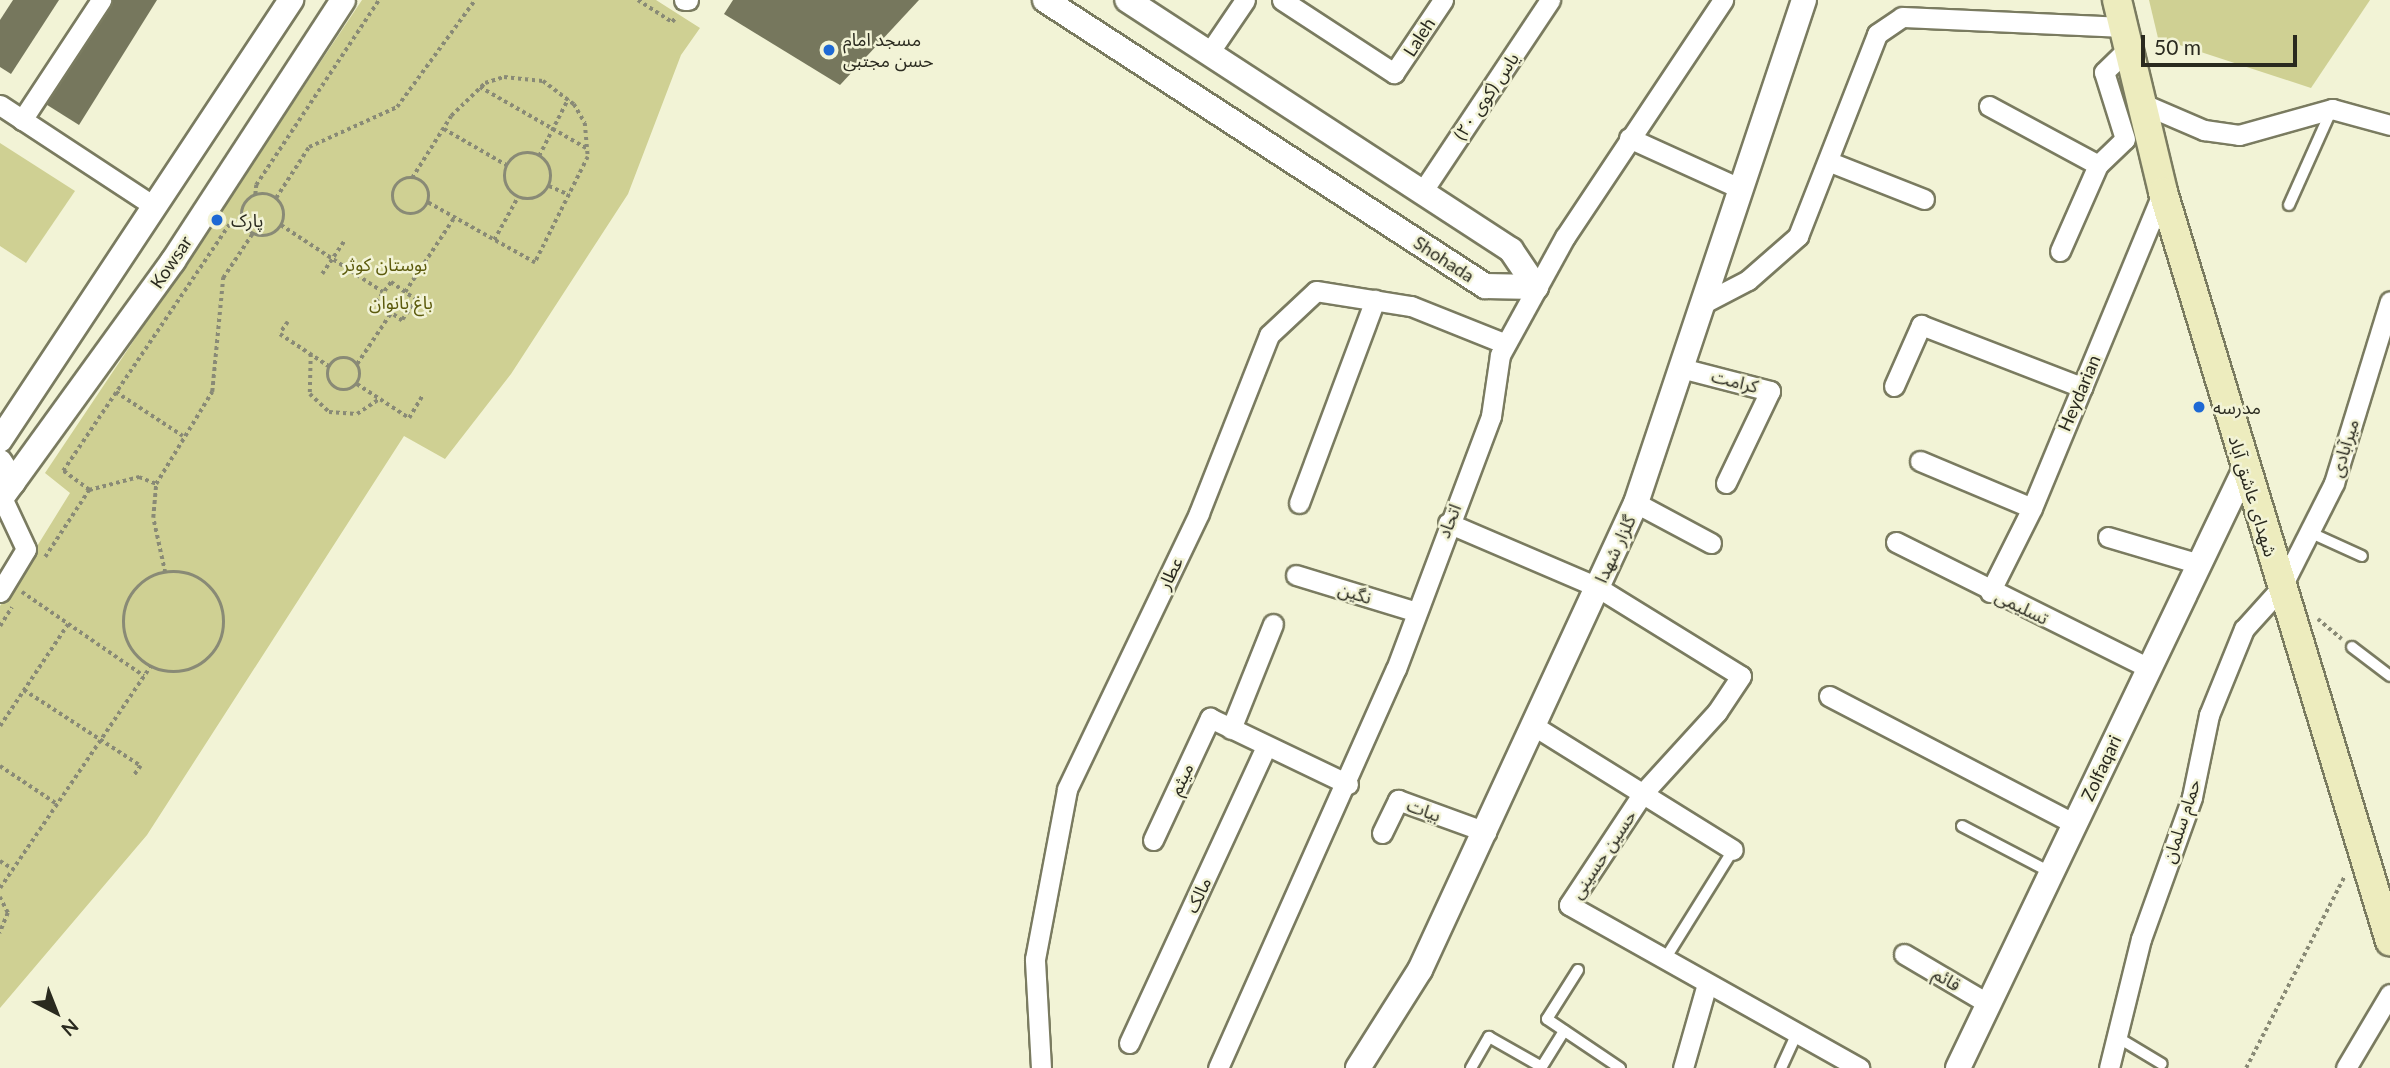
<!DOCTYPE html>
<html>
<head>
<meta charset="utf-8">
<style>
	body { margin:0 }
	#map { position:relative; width:2390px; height:1068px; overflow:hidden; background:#f2f3d6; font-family:Lato,"Noto Sans Arabic",sans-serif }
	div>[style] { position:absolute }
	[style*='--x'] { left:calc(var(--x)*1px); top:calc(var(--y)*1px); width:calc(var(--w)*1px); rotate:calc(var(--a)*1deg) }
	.green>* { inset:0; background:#cfd093 }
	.building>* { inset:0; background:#76775d }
	.path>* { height:3.5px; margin-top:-1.75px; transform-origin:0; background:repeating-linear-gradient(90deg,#898a76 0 3.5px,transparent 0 7px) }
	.path>.ring { margin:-1.75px; padding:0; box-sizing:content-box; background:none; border:3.5px solid #898a76; border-radius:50% }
	.roads { filter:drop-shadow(2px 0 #7a7b60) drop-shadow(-2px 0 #7a7b60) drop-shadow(0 2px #7a7b60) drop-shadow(0 -2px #7a7b60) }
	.service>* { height:10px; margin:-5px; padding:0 5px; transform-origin:5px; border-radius:5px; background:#fff }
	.minor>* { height:19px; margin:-9.5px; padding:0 9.5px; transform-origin:9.5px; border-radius:9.5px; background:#fff }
	.tertiary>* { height:24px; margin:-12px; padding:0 12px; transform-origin:12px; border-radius:12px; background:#fff }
	.secondary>* { height:28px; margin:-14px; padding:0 14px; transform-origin:14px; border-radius:14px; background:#edecbe }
	.dots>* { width:19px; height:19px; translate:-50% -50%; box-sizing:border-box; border:4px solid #f2f3d6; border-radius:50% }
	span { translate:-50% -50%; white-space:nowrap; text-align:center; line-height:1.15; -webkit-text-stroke:5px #f2f3d6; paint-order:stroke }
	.street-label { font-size:18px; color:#2a2a1f }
	.poi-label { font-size:18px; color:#2a2a1f }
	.left { translate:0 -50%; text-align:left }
	.park-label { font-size:18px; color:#5b5a0c }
	.north { position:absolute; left:21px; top:977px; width:70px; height:70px; -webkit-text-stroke:5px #f2f3d6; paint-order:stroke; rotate:138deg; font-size:19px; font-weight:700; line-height:28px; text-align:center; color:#2a2a1f }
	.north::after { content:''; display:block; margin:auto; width:24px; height:32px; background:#2a2a1f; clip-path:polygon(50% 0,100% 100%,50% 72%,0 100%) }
	.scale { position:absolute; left:2141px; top:35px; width:156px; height:32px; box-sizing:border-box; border:4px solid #2a2a1f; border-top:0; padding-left:9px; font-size:21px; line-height:24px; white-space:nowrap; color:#2a2a1f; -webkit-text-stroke:5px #f2f3d6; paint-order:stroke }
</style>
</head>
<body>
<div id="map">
	<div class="green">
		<div style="clip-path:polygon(362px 0,656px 0,700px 28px,681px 55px,628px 194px,511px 374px,445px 459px,404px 436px,147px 835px,0 1008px,0 606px,70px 493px,45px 473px)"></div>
		<div style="clip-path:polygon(2149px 0,2370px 0,2311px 88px,2158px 38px)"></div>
		<div style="clip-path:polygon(0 143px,75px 191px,26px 263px,0 246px)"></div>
	</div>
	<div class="building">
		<div style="clip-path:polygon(13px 0,59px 0,11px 74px,0 67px,0 20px)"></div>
		<div style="clip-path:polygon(109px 0,157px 0,79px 125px,44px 103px)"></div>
		<div style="clip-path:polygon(733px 0,919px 0,840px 85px,724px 14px)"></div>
	</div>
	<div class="path">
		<div style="--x:638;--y:0;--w:40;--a:32.9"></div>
		<div style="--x:672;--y:22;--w:6;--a:-51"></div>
		<div style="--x:480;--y:87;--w:125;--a:29.9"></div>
		<div style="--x:444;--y:129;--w:74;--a:30"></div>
		<div class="ring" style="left:505px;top:153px;width:42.5px;height:42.5px"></div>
		<div style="--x:539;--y:156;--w:64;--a:-63"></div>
		<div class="ring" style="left:393px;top:178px;width:32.5px;height:32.5px"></div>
		<div style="--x:412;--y:178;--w:73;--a:-57.8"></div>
		<div style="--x:451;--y:116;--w:47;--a:-44.1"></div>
		<div style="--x:485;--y:83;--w:20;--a:-18"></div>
		<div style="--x:504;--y:77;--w:39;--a:6"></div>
		<div style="--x:543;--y:81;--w:39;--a:37"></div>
		<div style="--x:574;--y:104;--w:22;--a:60"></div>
		<div style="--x:585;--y:123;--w:34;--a:85"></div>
		<div style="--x:588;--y:157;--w:119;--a:116.6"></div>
		<div style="--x:535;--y:263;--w:123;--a:-150.7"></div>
		<div style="--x:549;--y:186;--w:22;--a:24"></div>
		<div class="ring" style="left:242px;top:194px;width:38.5px;height:38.5px"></div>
		<div style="--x:255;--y:195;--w:10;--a:-84"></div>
		<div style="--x:256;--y:185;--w:222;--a:-56.4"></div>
		<div style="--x:276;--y:198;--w:61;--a:-57.1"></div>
		<div style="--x:309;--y:147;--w:97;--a:-24.4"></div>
		<div style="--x:397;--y:107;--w:132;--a:-53.9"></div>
		<div style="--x:281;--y:225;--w:122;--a:33.3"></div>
		<div style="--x:494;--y:240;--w:49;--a:-60.8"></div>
		<div style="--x:322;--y:274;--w:40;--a:-56"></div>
		<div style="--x:391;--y:282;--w:32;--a:35"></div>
		<div style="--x:417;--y:300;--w:26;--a:126"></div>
		<div style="--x:402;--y:321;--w:32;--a:-144"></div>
		<div style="--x:376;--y:302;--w:25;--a:-53"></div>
		<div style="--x:405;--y:292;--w:89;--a:-56.5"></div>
		<div style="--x:288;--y:322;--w:14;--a:124"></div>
		<div style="--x:280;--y:334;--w:60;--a:33.4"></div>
		<div style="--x:311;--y:354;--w:40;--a:91.4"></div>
		<div style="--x:310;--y:394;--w:26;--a:43"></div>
		<div style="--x:329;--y:412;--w:28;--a:4"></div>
		<div style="--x:357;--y:414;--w:27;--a:-34"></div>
		<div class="ring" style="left:328px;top:358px;width:28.5px;height:28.5px"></div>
		<div style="--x:357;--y:364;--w:61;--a:-56.3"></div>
		<div style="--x:357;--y:384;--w:62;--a:33.2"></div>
		<div style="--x:409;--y:418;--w:26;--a:-59"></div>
		<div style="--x:116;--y:392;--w:80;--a:33.3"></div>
		<div style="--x:89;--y:490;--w:32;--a:-144"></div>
		<div style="--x:63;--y:471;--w:300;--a:-56"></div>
		<div style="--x:231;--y:222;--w:12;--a:-20"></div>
		<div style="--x:45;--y:557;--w:80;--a:-56.7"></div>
		<div style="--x:89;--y:490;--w:52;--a:-14.6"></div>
		<div style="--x:139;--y:477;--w:18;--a:22"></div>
		<div class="ring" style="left:124px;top:572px;width:96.5px;height:96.5px"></div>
		<div style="--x:165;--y:573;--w:56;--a:-102.3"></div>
		<div style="--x:153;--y:518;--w:34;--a:-85"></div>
		<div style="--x:156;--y:484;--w:108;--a:-58.7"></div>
		<div style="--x:212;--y:392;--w:115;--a:-84.5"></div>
		<div style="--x:223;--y:278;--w:54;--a:-56.3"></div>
		<div style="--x:22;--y:592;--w:148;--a:34.5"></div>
		<div style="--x:2318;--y:619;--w:31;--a:40"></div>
		<div style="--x:0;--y:626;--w:22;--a:-58"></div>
		<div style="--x:24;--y:690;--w:140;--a:33"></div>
		<div style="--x:141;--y:766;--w:14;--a:126"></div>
		<div style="--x:0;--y:726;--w:123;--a:-56.3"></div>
		<div style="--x:0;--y:766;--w:69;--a:33.7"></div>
		<div style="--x:0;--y:861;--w:15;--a:32"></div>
		<div style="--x:0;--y:888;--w:268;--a:-55.8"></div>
		<div style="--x:0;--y:897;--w:18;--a:63"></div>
		<div style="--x:8;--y:913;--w:22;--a:112"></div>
		<div style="--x:2246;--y:1068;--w:215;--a:-62.8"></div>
	</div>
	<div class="roads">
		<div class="service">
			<div style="--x:2289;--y:205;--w:105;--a:-65.9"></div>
			<div style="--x:2309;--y:532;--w:58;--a:24.4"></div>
			<div style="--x:2352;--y:647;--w:48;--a:37.3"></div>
			<div style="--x:1962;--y:826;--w:102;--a:27.6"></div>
			<div style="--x:1665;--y:959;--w:128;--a:-58"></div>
			<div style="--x:1578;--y:970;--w:58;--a:122.3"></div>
			<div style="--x:1547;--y:1019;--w:88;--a:33.9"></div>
			<div style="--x:2117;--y:1037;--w:52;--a:31"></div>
			<div style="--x:1471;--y:1068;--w:36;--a:-60"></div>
			<div style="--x:1489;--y:1037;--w:61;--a:29.5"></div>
			<div style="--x:1541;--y:1068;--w:44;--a:-58.1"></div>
			<div style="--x:1781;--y:1068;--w:41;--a:-65.3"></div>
		</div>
		<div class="minor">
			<div style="--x:684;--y:0;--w:4;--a:0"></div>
			<div style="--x:1282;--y:0;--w:134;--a:33.1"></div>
			<div style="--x:1394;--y:73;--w:88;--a:-56.1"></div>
			<div style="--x:1209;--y:53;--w:64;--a:-55.8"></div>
			<div style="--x:2141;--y:103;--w:69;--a:23.2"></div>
			<div style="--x:2204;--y:130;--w:35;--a:8"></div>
			<div style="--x:2239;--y:135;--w:97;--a:-15.6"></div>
			<div style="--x:2332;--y:109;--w:60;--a:15.4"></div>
			<div style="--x:0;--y:105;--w:186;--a:33.3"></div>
			<div style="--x:1989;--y:106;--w:124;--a:28.4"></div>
			<div style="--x:22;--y:120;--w:144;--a:-56.6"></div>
			<div style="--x:1629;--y:138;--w:121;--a:24.4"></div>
			<div style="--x:1830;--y:162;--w:101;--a:21.5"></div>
			<div style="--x:1422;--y:192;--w:231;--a:-56.3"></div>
			<div style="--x:2060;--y:251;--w:94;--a:-66.2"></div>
			<div style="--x:2098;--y:165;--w:37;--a:-44"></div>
			<div style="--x:2125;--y:139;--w:70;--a:-107.4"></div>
			<div style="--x:2104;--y:72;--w:29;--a:-44"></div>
			<div style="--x:1700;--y:305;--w:54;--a:-27.5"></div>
			<div style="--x:1748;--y:280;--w:67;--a:-41.3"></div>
			<div style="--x:1798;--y:236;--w:217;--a:-68.6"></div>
			<div style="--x:1877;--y:34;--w:30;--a:-34"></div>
			<div style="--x:1902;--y:17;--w:218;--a:2.6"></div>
			<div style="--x:1681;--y:368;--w:92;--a:14.5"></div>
			<div style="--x:1770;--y:391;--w:102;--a:115.6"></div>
			<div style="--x:1894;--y:386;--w:67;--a:-66.1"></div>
			<div style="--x:1921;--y:325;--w:173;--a:21.1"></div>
			<div style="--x:1920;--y:461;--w:121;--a:22.8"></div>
			<div style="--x:1299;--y:503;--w:217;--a:-69.5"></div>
			<div style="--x:1636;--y:503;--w:85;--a:28.1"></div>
			<div style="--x:1448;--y:523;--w:162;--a:23.2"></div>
			<div style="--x:1597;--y:587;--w:169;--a:31.7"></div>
			<div style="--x:1741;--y:676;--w:43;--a:123.7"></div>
			<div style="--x:1717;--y:712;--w:110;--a:132.4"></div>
			<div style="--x:1643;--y:793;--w:134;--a:123.5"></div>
			<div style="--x:1569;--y:905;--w:333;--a:29.3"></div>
			<div style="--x:2108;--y:537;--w:95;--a:16.5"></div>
			<div style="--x:1896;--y:542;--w:283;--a:26.5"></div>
			<div style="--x:1296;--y:575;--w:123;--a:17"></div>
			<div style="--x:0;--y:592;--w:50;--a:-58.8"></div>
			<div style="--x:26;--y:549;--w:54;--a:-115.1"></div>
			<div style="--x:1990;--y:592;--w:94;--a:-63.4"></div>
			<div style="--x:2032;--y:508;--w:342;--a:-67.5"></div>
			<div style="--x:1829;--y:696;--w:277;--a:27.5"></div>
			<div style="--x:1534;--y:726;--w:234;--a:31.9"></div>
			<div style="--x:1231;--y:729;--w:113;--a:-68.2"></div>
			<div style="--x:1382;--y:833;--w:37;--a:-64"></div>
			<div style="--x:1398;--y:800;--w:94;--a:20"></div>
			<div style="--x:1153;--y:840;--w:135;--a:-65"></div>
			<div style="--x:1210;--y:718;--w:153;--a:25.6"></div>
			<div style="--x:1904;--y:954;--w:99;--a:30.5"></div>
			<div style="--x:1129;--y:1043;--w:327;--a:-65.2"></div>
			<div style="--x:1041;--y:1068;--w:109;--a:-93.2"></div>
			<div style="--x:1035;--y:959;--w:173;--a:-79.3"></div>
			<div style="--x:1067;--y:789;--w:306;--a:-64.4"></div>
			<div style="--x:1199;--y:513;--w:191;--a:-68.5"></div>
			<div style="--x:1269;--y:335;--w:64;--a:-43.1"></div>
			<div style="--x:1316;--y:291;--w:96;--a:9"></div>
			<div style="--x:1411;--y:306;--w:102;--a:21.8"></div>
			<div style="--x:1218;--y:1068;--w:437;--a:-66"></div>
			<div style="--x:1396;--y:669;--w:270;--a:-69.4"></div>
			<div style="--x:1491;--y:416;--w:62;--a:-81.6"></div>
			<div style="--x:1500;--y:355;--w:135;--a:-61.2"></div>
			<div style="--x:1565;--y:237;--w:285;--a:-56.3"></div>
			<div style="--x:1683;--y:1068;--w:87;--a:-74.1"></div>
			<div style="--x:2109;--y:1068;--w:133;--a:-76.1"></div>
			<div style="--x:2141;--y:939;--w:151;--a:-70.2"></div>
			<div style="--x:2192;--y:797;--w:84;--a:-78.3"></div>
			<div style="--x:2209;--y:715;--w:93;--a:-67.9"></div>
			<div style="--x:2244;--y:629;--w:55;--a:-47.9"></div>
			<div style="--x:2281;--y:588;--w:118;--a:-63.2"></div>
			<div style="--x:2334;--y:483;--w:190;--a:-72.9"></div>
			<div style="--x:2346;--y:1068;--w:86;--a:-59.3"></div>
		</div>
		<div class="tertiary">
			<div style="--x:1045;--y:0;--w:525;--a:33.02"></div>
			<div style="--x:1485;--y:286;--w:51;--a:1.1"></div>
			<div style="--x:1536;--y:287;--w:45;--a:-124"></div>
			<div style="--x:1511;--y:250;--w:458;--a:-146.9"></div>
			<div style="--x:0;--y:440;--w:528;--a:-56.52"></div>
			<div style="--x:0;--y:462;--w:24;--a:57"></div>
			<div style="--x:13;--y:482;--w:22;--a:126"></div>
			<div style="--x:13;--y:482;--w:273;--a:-54.1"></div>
			<div style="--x:173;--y:261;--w:311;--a:-56.9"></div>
			<div style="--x:1358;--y:1068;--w:116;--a:-57.7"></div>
			<div style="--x:1420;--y:970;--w:515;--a:-65.18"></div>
			<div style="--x:1636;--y:503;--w:530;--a:-71.53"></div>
			<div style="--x:1958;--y:1068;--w:664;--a:-64.4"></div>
		</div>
		<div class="secondary">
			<div style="--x:2117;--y:0;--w:197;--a:76.5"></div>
			<div style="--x:2163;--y:192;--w:783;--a:73.14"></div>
		</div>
	</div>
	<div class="dots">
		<div style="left:829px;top:50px;background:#1e69d4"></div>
		<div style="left:217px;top:220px;background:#1e69d4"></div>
		<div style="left:2199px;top:407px;background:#1e69d4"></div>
	</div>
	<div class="street-label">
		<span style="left:1419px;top:37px;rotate:-57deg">Laleh</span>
		<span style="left:1486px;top:96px;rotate:-56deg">یاس (کوی ۲۰)</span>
		<span style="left:1444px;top:259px;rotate:33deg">Shohada</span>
		<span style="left:171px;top:262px;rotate:-56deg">Kowsar</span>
		<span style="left:1735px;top:381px;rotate:14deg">کرامت</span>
		<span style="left:2079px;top:393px;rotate:-67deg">Heydarian</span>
		<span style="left:2344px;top:448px;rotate:-73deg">میرآبادی</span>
		<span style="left:2253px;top:496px;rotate:73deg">شهدای عاشق آباد</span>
		<span style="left:1449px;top:521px;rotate:-68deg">اتحاد</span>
		<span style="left:1615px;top:549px;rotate:-65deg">گلزار شهدا</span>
		<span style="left:1170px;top:573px;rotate:-64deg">عطار</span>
		<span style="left:1355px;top:593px;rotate:17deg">نگین</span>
		<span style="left:2022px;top:607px;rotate:26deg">تسلیمی</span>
		<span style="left:2101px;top:768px;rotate:-65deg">Zolfaqari</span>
		<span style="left:1181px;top:779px;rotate:-65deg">میثم</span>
		<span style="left:1424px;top:810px;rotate:20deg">بیات</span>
		<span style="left:2181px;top:821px;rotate:-72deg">حمام سلمان</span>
		<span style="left:1603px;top:854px;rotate:-56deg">حسین حسینی</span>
		<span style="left:1198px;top:895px;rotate:-65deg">مالک</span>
		<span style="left:1947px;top:979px;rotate:31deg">قائم</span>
	</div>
	<div class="poi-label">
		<span class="left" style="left:843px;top:50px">مسجد امام<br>حسن مجتبی</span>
		<span class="left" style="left:231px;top:220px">پارک</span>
		<span class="left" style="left:2213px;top:407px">مدرسه</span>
	</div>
	<div class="park-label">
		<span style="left:385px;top:264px">بوستان کوثر</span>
		<span style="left:401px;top:302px">باغ بانوان</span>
	</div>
	<div class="north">N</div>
	<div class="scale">50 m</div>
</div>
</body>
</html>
